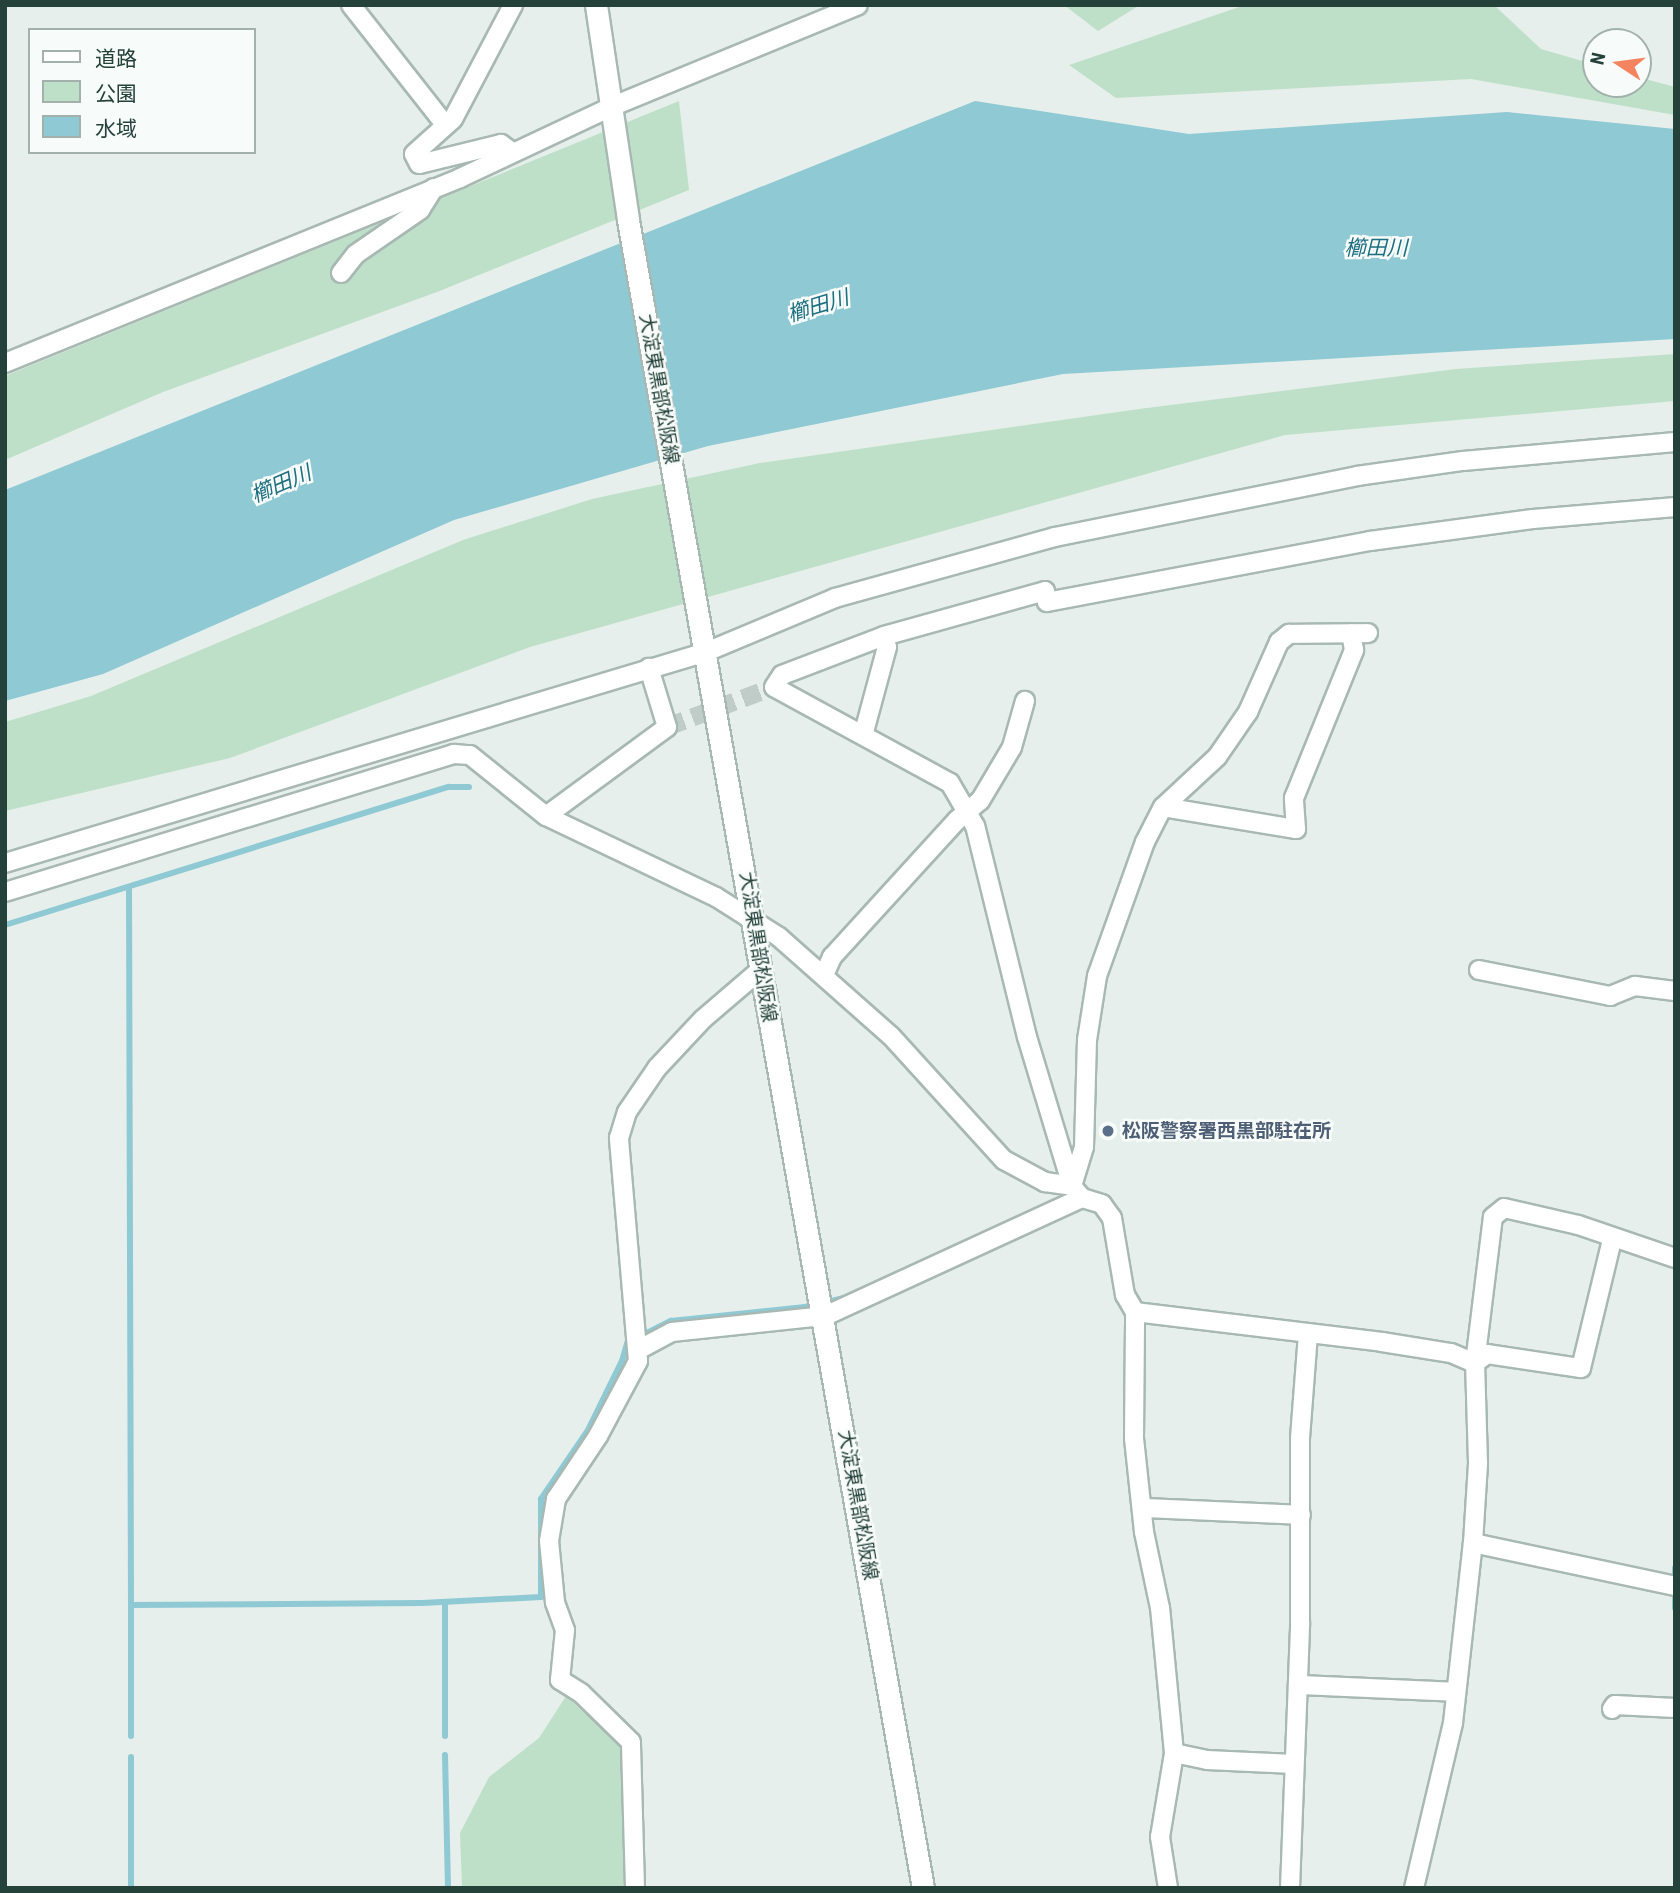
<!DOCTYPE html>
<html>
<head>
<meta charset="utf-8">
<style>
	body { margin:0 }
	#map { position:relative; width:1680px; height:1893px; overflow:hidden; background:#e6efeb; font-family:"Roboto Condensed","Noto Sans JP",sans-serif }
	div>[style] { position:absolute }
	[style*='--x'] { left:calc(var(--x)*1px); top:calc(var(--y)*1px); width:calc(var(--w)*1px); rotate:calc(var(--a)*1deg) }
	.green>* { inset:0; background:#bfe0c8 }
	.water>* { inset:0; background:#8ec9d4 }
	.stream>* { height:6px; margin:-3px; padding:0 3px; transform-origin:3px; border-radius:3px; background:#8ec9d4 }
	.minor-tunnel>* { height:18px; margin-top:-9px; transform-origin:0; background:repeating-linear-gradient(90deg,#bfccc8 0 18px,transparent 0 27px) }
	.roads { filter:drop-shadow(2px 0 #a8b8b2) drop-shadow(-2px 0 #a8b8b2) drop-shadow(0 2px #a8b8b2) drop-shadow(0 -2px #a8b8b2) }
	.minor>* { height:18px; margin:-9px; padding:0 9px; transform-origin:9px; border-radius:9px; background:#fff }
	.secondary>* { height:21px; margin:-10.5px; padding:0 10.5px; transform-origin:10.5px; border-radius:10.5px; background:#fff }
	.dots>* { width:19px; height:19px; translate:-50% -50%; box-sizing:border-box; border:4px solid #f7fbf9; border-radius:50% }
	span { translate:-50% -50%; white-space:nowrap; text-align:center; line-height:1.15; -webkit-text-stroke:5px #f7fbf9; paint-order:stroke }
	.street-label { font-size:19px; color:#24423a }
	.service-label { font-size:19px; color:#4e5e75; font-weight:700 }
	.left { translate:0 -50%; text-align:left }
	.water-label { font-size:21px; color:#1c6f80; font-style:italic }
	.frame { position:absolute; inset:0; border:7px solid #24423a; pointer-events:none }
	.legend { position:absolute; left:28px; top:28px; width:228px; height:126px; box-sizing:border-box; background:#f7fbf9; border:2px solid #a3b1ad; margin:0; padding:9px 12px; list-style:none; font-size:21px; color:#24423a }
	.legend li { display:flex; align-items:center; gap:14px; height:35px }
	.legend b { width:35px; border:2px solid #a3b1ad }
	.north { position:absolute; left:1582px; top:28px; width:70px; height:70px; box-sizing:border-box; background:#f7fbf9; border:2px solid #a3b1ad; border-radius:50%; rotate:283deg; font-size:19px; font-weight:700; line-height:28px; text-align:center; color:#24423a }
	.north::after { content:''; display:block; margin:auto; width:24px; height:32px; background:#f4845f; clip-path:polygon(50% 0,100% 100%,50% 72%,0 100%) }
</style>
</head>
<body>
<div id="map">
	<div class="green">
		<div style="clip-path:polygon(1064px 5px,1140px 5px,1098px 31px)"></div>
		<div style="clip-path:polygon(1245px 5px,1494px 5px,1541px 49px,1596px 65px,1596px 84px,1638px 84px,1638px 77px,1675px 87px,1675px 115px,1471px 79px,1116px 98px,1069px 65px)"></div>
		<div style="clip-path:polygon(679px 101px,689px 190px,437px 292px,163px 392px,5px 460px,5px 376px)"></div>
		<div style="clip-path:polygon(1675px 354px,1675px 401px,1285px 435px,530px 647px,230px 758px,5px 811px,5px 722px,91px 696px,463px 540px,592px 499px,760px 463px,1139px 409px,1456px 369px)"></div>
		<div style="clip-path:polygon(566px 1696px,620px 1745px,627px 1888px,462px 1888px,460px 1833px,489px 1777px,539px 1738px)"></div>
	</div>
	<div class="water">
		<div style="clip-path:polygon(975px 101px,1189px 134px,1507px 112px,1675px 129px,1675px 339px,1063px 374px,708px 446px,454px 520px,103px 674px,5px 701px,5px 490px)"></div>
	</div>
	<div class="stream">
		<div style="--x:129;--y:889;--w:716;--a:89.84"></div>
		<div style="--x:131;--y:1605;--w:291;--a:-0.4"></div>
		<div style="--x:422;--y:1603;--w:119;--a:-2.9"></div>
		<div style="--x:541;--y:1597;--w:98;--a:-90"></div>
		<div style="--x:541;--y:1499;--w:83;--a:-55.7"></div>
		<div style="--x:588;--y:1430;--w:77;--a:-63.8"></div>
		<div style="--x:622;--y:1361;--w:26;--a:-74"></div>
		<div style="--x:5;--y:925;--w:465;--a:-17.3"></div>
		<div style="--x:449;--y:787;--w:20;--a:0"></div>
		<div style="--x:647;--y:1333;--w:27;--a:-27"></div>
		<div style="--x:671;--y:1321;--w:135;--a:-6"></div>
		<div style="--x:805;--y:1307;--w:39;--a:-13"></div>
		<div style="--x:1675;--y:1568;--w:40;--a:90"></div>
		<div style="--x:131;--y:1605;--w:131;--a:90"></div>
		<div style="--x:445;--y:1736;--w:134;--a:-90"></div>
		<div style="--x:445;--y:1755;--w:133;--a:88.7"></div>
		<div style="--x:131;--y:1757;--w:131;--a:90"></div>
	</div>
	<div class="minor-tunnel">
		<div style="--x:667;--y:727;--w:114;--a:-20.5"></div>
	</div>
	<div class="roads">
		<div class="minor">
			<div style="--x:351;--y:5;--w:150;--a:51.8"></div>
			<div style="--x:512;--y:152;--w:14;--a:-144"></div>
			<div style="--x:501;--y:144;--w:84;--a:166.3"></div>
			<div style="--x:419;--y:164;--w:11;--a:-117"></div>
			<div style="--x:414;--y:154;--w:52;--a:-41.9"></div>
			<div style="--x:453;--y:119;--w:129;--a:-62.2"></div>
			<div style="--x:341;--y:273;--w:24;--a:-52"></div>
			<div style="--x:356;--y:254;--w:78;--a:-34.5"></div>
			<div style="--x:420;--y:210;--w:26;--a:-58"></div>
			<div style="--x:5;--y:363;--w:491;--a:-22.1"></div>
			<div style="--x:460;--y:178;--w:167;--a:-25.2"></div>
			<div style="--x:611;--y:107;--w:267;--a:-22.4"></div>
			<div style="--x:864;--y:732;--w:88;--a:-74.9"></div>
			<div style="--x:887;--y:647;--w:11;--a:-105"></div>
			<div style="--x:1163;--y:807;--w:135;--a:9.4"></div>
			<div style="--x:1296;--y:829;--w:31;--a:-94"></div>
			<div style="--x:1294;--y:798;--w:160;--a:-67.9"></div>
			<div style="--x:1354;--y:650;--w:17;--a:-100"></div>
			<div style="--x:546;--y:816;--w:150;--a:-36.3"></div>
			<div style="--x:667;--y:727;--w:62;--a:-107"></div>
			<div style="--x:5;--y:863;--w:732;--a:-16.75"></div>
			<div style="--x:706;--y:652;--w:140;--a:-22.7"></div>
			<div style="--x:835;--y:598;--w:228;--a:-15.5"></div>
			<div style="--x:1055;--y:537;--w:308;--a:-11.4"></div>
			<div style="--x:1357;--y:476;--w:107;--a:-8.1"></div>
			<div style="--x:1463;--y:461;--w:213;--a:-5.1"></div>
			<div style="--x:5;--y:892;--w:470;--a:-17.1"></div>
			<div style="--x:454;--y:754;--w:16;--a:4"></div>
			<div style="--x:470;--y:755;--w:97;--a:38.8"></div>
			<div style="--x:546;--y:816;--w:188;--a:25.5"></div>
			<div style="--x:716;--y:897;--w:75;--a:32.4"></div>
			<div style="--x:779;--y:937;--w:149;--a:41.5"></div>
			<div style="--x:891;--y:1036;--w:168;--a:47.7"></div>
			<div style="--x:1004;--y:1160;--w:47;--a:28.2"></div>
			<div style="--x:1045;--y:1182;--w:27;--a:8"></div>
			<div style="--x:1479;--y:970;--w:134;--a:11.2"></div>
			<div style="--x:1610;--y:996;--w:27;--a:-22"></div>
			<div style="--x:1635;--y:986;--w:40;--a:7.1"></div>
			<div style="--x:824;--y:975;--w:20;--a:-66"></div>
			<div style="--x:832;--y:957;--w:185;--a:-47.6"></div>
			<div style="--x:957;--y:820;--w:30;--a:-40"></div>
			<div style="--x:980;--y:801;--w:63;--a:-59.3"></div>
			<div style="--x:1012;--y:747;--w:48;--a:-74.2"></div>
			<div style="--x:1072;--y:1186;--w:41;--a:-72.9"></div>
			<div style="--x:1084;--y:1147;--w:107;--a:-88.4"></div>
			<div style="--x:1087;--y:1040;--w:65;--a:-81.1"></div>
			<div style="--x:1097;--y:976;--w:142;--a:-70.3"></div>
			<div style="--x:1145;--y:842;--w:39;--a:-63"></div>
			<div style="--x:1163;--y:807;--w:74;--a:-42.8"></div>
			<div style="--x:1217;--y:757;--w:55;--a:-55.4"></div>
			<div style="--x:1248;--y:712;--w:77;--a:-66.1"></div>
			<div style="--x:1279;--y:642;--w:13;--a:-39"></div>
			<div style="--x:1289;--y:634;--w:79;--a:-0.7"></div>
			<div style="--x:1135;--y:1312;--w:249;--a:6.9"></div>
			<div style="--x:1382;--y:1342;--w:70;--a:9.1"></div>
			<div style="--x:1451;--y:1353;--w:26;--a:23"></div>
			<div style="--x:638;--y:1350;--w:38;--a:-28"></div>
			<div style="--x:672;--y:1332;--w:154;--a:-6"></div>
			<div style="--x:825;--y:1316;--w:283;--a:-24.7"></div>
			<div style="--x:1475;--y:1363;--w:15;--a:-37"></div>
			<div style="--x:1487;--y:1354;--w:95;--a:8.5"></div>
			<div style="--x:1581;--y:1368;--w:132;--a:-76.4"></div>
			<div style="--x:1143;--y:1508;--w:158;--a:2.5"></div>
			<div style="--x:1473;--y:1543;--w:207;--a:12"></div>
			<div style="--x:1298;--y:1685;--w:158;--a:2.5"></div>
			<div style="--x:1612;--y:1709;--w:5;--a:-53"></div>
			<div style="--x:1615;--y:1705;--w:60;--a:2.9"></div>
			<div style="--x:1174;--y:1753;--w:34;--a:12"></div>
			<div style="--x:1207;--y:1760;--w:87;--a:2.6"></div>
			<div style="--x:635;--y:1888;--w:146;--a:-91.6"></div>
			<div style="--x:631;--y:1742;--w:70;--a:-135.6"></div>
			<div style="--x:581;--y:1693;--w:25;--a:-148"></div>
			<div style="--x:560;--y:1680;--w:50;--a:-84.3"></div>
			<div style="--x:565;--y:1630;--w:30;--a:-110"></div>
			<div style="--x:555;--y:1602;--w:61;--a:-95.6"></div>
			<div style="--x:549;--y:1541;--w:43;--a:-80.5"></div>
			<div style="--x:556;--y:1499;--w:76;--a:-56.3"></div>
			<div style="--x:598;--y:1436;--w:85;--a:-61.9"></div>
			<div style="--x:638;--y:1361;--w:224;--a:-94.9"></div>
			<div style="--x:619;--y:1138;--w:27;--a:-73"></div>
			<div style="--x:627;--y:1112;--w:53;--a:-55.7"></div>
			<div style="--x:657;--y:1068;--w:67;--a:-46.8"></div>
			<div style="--x:703;--y:1019;--w:74;--a:-40.6"></div>
			<div style="--x:1168;--y:1888;--w:52;--a:-98.9"></div>
			<div style="--x:1160;--y:1837;--w:85;--a:-80.5"></div>
			<div style="--x:1174;--y:1753;--w:146;--a:-95.5"></div>
			<div style="--x:1160;--y:1608;--w:78;--a:-101.9"></div>
			<div style="--x:1144;--y:1532;--w:95;--a:-96.1"></div>
			<div style="--x:1134;--y:1438;--w:126;--a:-89.5"></div>
			<div style="--x:1135;--y:1312;--w:20;--a:-120"></div>
			<div style="--x:1125;--y:1295;--w:78;--a:-99.6"></div>
			<div style="--x:1112;--y:1218;--w:17;--a:-126"></div>
			<div style="--x:1102;--y:1204;--w:21;--a:-163"></div>
			<div style="--x:1082;--y:1198;--w:16;--a:-130"></div>
			<div style="--x:1072;--y:1186;--w:156;--a:-106.8"></div>
			<div style="--x:1027;--y:1037;--w:217;--a:-103.8"></div>
			<div style="--x:975;--y:826;--w:50;--a:-120.2"></div>
			<div style="--x:950;--y:783;--w:200;--a:-151.4"></div>
			<div style="--x:774;--y:687;--w:14;--a:-56"></div>
			<div style="--x:782;--y:675;--w:109;--a:-20.9"></div>
			<div style="--x:884;--y:636;--w:167;--a:-15.6"></div>
			<div style="--x:1045;--y:591;--w:11;--a:80"></div>
			<div style="--x:1047;--y:602;--w:329;--a:-10.7"></div>
			<div style="--x:1370;--y:541;--w:164;--a:-7.7"></div>
			<div style="--x:1533;--y:519;--w:143;--a:-4.8"></div>
			<div style="--x:1290;--y:1888;--w:266;--a:-87.8"></div>
			<div style="--x:1300;--y:1622;--w:184;--a:-90"></div>
			<div style="--x:1300;--y:1438;--w:105;--a:-85.6"></div>
			<div style="--x:1414;--y:1888;--w:170;--a:-76.7"></div>
			<div style="--x:1453;--y:1723;--w:181;--a:-83.7"></div>
			<div style="--x:1473;--y:1543;--w:80;--a:-86.4"></div>
			<div style="--x:1478;--y:1463;--w:100;--a:-91.7"></div>
			<div style="--x:1475;--y:1363;--w:147;--a:-83"></div>
			<div style="--x:1493;--y:1217;--w:14;--a:-39"></div>
			<div style="--x:1504;--y:1208;--w:76;--a:12.9"></div>
			<div style="--x:1578;--y:1225;--w:102;--a:18.8"></div>
		</div>
		<div class="secondary">
			<div style="--x:596;--y:5;--w:217;--a:81.5"></div>
			<div style="--x:628;--y:220;--w:1694;--a:79.97"></div>
		</div>
	</div>
	<div class="dots">
		<div style="left:1108px;top:1131px;background:#5c6f8a"></div>
	</div>
	<div class="street-label">
		<span style="left:659px;top:389px;rotate:80deg">大淀東黒部松阪線</span>
		<span style="left:758px;top:947px;rotate:81deg">大淀東黒部松阪線</span>
		<span style="left:858px;top:1505px;rotate:80deg">大淀東黒部松阪線</span>
	</div>
	<div class="service-label">
		<span class="left" style="left:1122px;top:1131px">松阪警察署西黒部駐在所</span>
	</div>
	<div class="water-label">
		<span style="left:1376px;top:248px">櫛田川</span>
		<span style="left:818px;top:306px;rotate:-17deg">櫛田川</span>
		<span style="left:281px;top:484px;rotate:-23deg">櫛田川</span>
	</div>
	<div class="frame"></div>
	<ul class="legend">
	<li><b style="height:9px;background:#fff"></b>道路</li>
	<li><b style="height:19px;background:#bfe0c8"></b>公園</li>
	<li><b style="height:19px;background:#8ec9d4"></b>水域</li>
	</ul>
	<div class="north">N</div>
</div>
</body>
</html>
